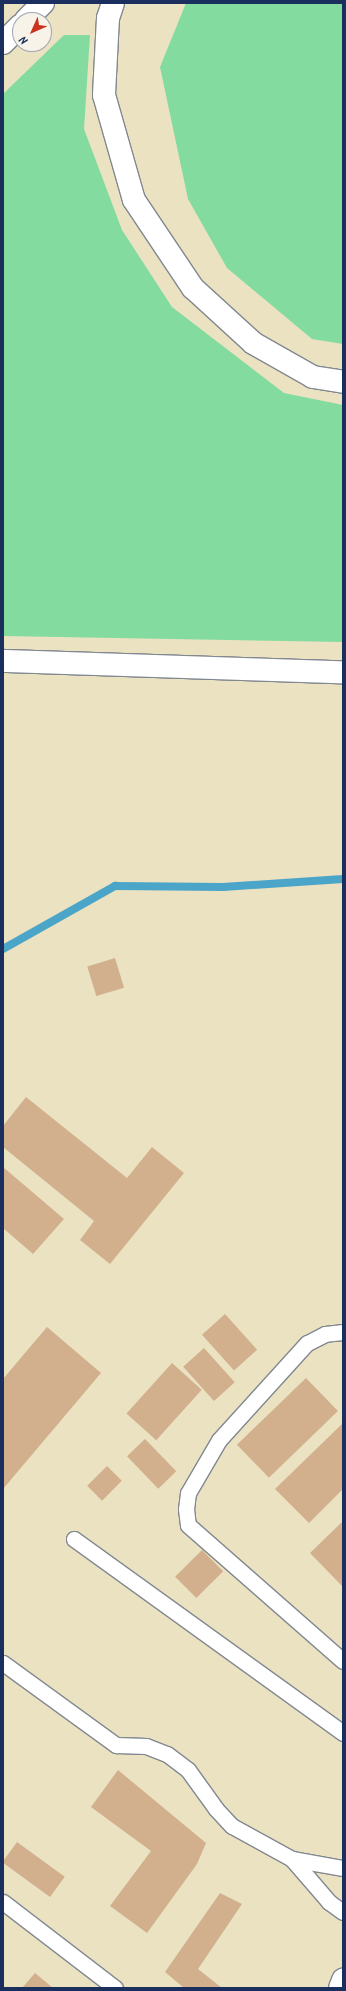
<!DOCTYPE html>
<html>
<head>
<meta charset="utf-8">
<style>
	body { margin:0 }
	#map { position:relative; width:346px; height:1991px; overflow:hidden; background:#eae2c1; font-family:Kalam,sans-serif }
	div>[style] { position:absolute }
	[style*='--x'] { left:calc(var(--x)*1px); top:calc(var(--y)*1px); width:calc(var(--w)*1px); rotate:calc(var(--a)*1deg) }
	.green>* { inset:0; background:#83dba0 }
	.stream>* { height:8px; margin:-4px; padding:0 4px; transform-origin:4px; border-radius:4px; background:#4ba5c9 }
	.building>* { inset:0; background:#d2b08e; transform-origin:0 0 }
	.roads { filter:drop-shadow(1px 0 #828890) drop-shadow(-1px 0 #828890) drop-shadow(0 1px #828890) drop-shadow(0 -1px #828890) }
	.service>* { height:15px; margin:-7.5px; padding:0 7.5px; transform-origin:7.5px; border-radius:7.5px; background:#fff }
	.minor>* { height:22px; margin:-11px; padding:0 11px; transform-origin:11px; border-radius:11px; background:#fff }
	.trunk>* { height:22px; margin:-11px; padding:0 11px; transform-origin:11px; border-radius:11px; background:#fff }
	.motorway>* { height:22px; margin:-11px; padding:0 11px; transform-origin:11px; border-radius:11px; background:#fff }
	span { translate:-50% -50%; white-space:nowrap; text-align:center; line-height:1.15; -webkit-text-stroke:3px #f7f3e8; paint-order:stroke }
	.frame { position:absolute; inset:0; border:4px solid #1b2f5e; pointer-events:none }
	.north { position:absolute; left:12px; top:12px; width:40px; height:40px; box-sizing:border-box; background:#f7f3e8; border:1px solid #9fa5b1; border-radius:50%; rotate:225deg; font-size:11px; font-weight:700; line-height:16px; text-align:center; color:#1b2f5e }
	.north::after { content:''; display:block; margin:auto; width:14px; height:18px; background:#c8321e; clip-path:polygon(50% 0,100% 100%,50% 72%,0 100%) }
</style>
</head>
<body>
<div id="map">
	<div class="green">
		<div style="clip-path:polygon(186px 3px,343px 3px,343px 344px,312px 339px,227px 268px,188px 199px,160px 67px)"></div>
		<div style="clip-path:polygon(64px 35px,90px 35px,84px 129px,122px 230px,172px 307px,284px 393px,343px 405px,343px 642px,3px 636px,3px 94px)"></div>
	</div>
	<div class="stream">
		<div style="--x:3;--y:949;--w:129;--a:-29.4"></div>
		<div style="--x:115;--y:886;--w:108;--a:0.5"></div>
		<div style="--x:223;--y:887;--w:120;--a:-3.8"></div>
	</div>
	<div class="building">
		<div style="left:115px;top:958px;width:31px;height:29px;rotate:73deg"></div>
		<div style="clip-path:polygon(26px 1097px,127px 1178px,152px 1147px,184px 1173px,110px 1264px,80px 1240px,94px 1221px,3px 1147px,3px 1126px)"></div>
		<div style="clip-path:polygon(3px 1167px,64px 1219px,33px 1254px,3px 1228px)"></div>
		<div style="left:225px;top:1314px;width:48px;height:31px;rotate:48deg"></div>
		<div style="clip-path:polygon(47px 1327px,101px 1373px,3px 1489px,3px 1379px)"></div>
		<div style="left:204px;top:1348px;width:46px;height:28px;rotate:48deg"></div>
		<div style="left:172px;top:1363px;width:40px;height:68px;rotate:42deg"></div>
		<div style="left:306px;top:1378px;width:46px;height:96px;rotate:46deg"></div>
		<div style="clip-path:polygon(343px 1423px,343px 1489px,309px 1523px,275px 1489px)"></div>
		<div style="left:145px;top:1439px;width:45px;height:25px;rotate:46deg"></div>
		<div style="left:107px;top:1466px;width:21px;height:28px;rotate:45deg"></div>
		<div style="clip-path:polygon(343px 1521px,343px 1587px,310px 1553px)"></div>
		<div style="left:202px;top:1550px;width:30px;height:38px;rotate:45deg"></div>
		<div style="clip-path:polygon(118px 1770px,206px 1843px,197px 1864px,147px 1933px,110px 1906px,151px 1851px,91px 1807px)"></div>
		<div style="left:17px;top:1842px;width:59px;height:25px;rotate:36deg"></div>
		<div style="clip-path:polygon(220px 1893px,242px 1904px,198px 1969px,222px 1988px,184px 1988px,165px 1972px)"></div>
		<div style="clip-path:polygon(35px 1973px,53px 1988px,22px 1988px)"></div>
	</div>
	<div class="roads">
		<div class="service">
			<div style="--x:343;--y:1332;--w:18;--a:174"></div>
			<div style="--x:325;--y:1334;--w:20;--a:153"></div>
			<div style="--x:307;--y:1343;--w:131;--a:132.2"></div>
			<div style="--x:219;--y:1440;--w:61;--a:120.3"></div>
			<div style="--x:188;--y:1493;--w:16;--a:97"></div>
			<div style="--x:186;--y:1509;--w:16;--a:83"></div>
			<div style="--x:188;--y:1525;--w:206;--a:41.3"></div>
			<div style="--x:74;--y:1539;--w:332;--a:35.8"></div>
			<div style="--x:3;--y:1663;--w:140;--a:36"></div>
			<div style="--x:116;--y:1745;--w:30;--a:2"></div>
			<div style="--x:146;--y:1746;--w:22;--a:21"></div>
			<div style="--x:167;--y:1754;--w:26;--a:37"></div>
			<div style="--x:188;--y:1770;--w:48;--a:54.3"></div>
			<div style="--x:216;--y:1809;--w:23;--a:47"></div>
			<div style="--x:232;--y:1826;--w:68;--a:28.8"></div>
			<div style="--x:292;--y:1859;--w:52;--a:10"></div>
			<div style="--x:292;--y:1859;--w:57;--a:49.3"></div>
			<div style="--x:329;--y:1902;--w:17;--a:36"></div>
			<div style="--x:3;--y:1902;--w:141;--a:37.5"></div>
		</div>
		<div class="minor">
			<div style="--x:340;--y:1988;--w:9;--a:-69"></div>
		</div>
		<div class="trunk">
			<div style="--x:26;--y:20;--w:24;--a:-45"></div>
			<div style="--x:3;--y:43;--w:24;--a:-45"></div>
		</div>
		<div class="motorway">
			<div style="--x:113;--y:3;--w:16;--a:108"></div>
			<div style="--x:108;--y:18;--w:77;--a:93"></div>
			<div style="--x:104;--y:95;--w:109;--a:74.1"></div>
			<div style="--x:134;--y:200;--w:106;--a:56.2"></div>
			<div style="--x:193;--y:288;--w:81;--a:42.5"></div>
			<div style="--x:253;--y:343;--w:69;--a:29.5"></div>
			<div style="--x:313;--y:377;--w:30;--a:9"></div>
			<div style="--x:3;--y:661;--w:340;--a:1.9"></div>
		</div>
	</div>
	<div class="frame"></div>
	<div class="north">N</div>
</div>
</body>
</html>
